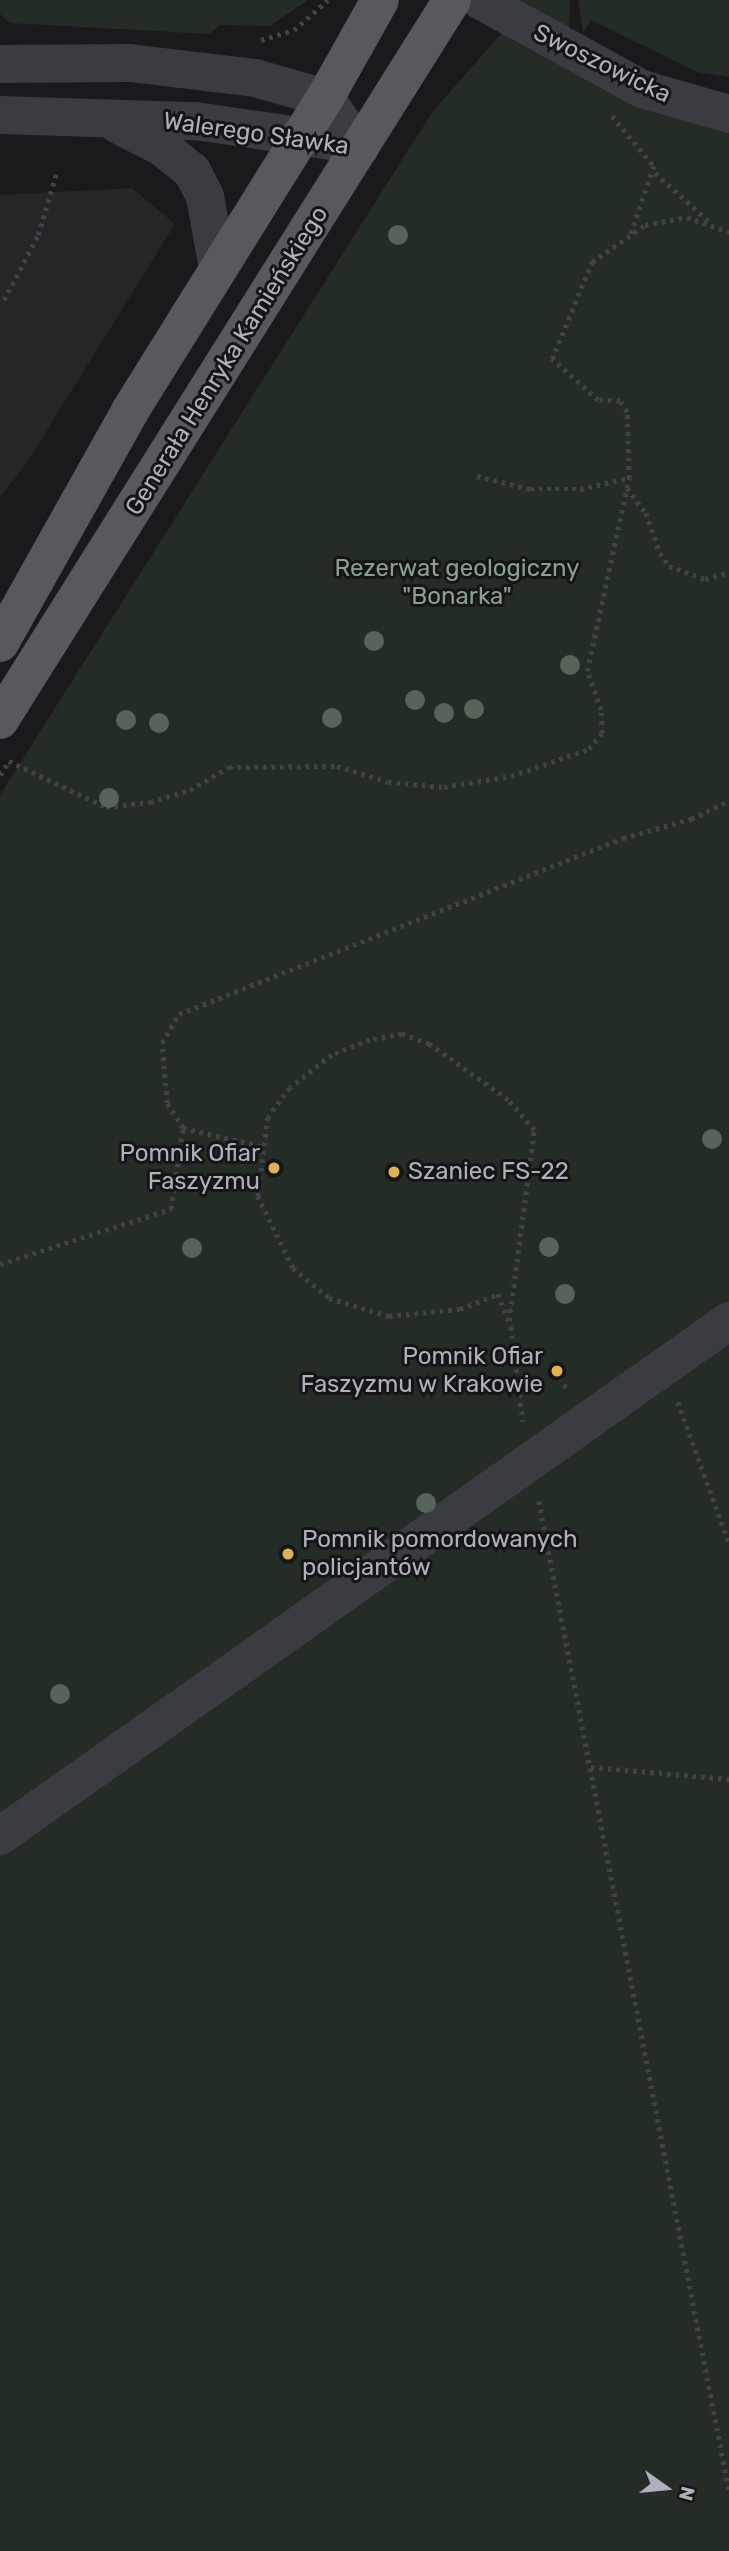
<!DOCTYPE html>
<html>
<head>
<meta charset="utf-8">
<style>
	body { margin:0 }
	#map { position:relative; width:729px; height:2551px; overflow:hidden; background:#1a1a1c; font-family:Rubik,sans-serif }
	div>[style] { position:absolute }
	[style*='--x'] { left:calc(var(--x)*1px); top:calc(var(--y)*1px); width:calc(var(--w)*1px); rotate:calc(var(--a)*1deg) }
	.built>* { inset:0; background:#262629 }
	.green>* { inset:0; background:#242c26 }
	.path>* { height:4.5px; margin-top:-2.25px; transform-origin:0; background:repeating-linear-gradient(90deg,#424347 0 3.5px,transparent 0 8.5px) }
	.minor>* { height:38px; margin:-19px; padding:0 19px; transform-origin:19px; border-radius:19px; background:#3b3c41 }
	.major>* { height:38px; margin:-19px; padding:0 19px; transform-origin:19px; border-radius:19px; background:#58595f }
	.trees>* { width:20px; height:20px; margin:-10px; border-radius:50%; background:#566558 }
	.dots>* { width:19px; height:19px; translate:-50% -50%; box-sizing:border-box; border:4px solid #151517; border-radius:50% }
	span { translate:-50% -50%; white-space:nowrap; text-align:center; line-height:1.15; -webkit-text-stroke:6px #151517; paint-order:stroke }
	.street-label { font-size:24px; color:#aeb1ba }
	.park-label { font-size:24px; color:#87a38a }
	.poi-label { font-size:24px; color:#aeb1ba }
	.right { translate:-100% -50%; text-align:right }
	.left { translate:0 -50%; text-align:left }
	.north { position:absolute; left:631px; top:2453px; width:70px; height:70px; -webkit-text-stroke:5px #151517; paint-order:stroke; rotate:105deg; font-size:19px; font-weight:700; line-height:28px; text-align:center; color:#aeb1ba }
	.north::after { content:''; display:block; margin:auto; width:24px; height:32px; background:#aeb1ba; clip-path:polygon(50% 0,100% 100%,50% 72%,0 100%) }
</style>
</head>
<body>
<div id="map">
	<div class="built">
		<div style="clip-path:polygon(132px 188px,175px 224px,26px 464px,0 497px,0 195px)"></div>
	</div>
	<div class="green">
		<div style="clip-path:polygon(0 0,308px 0,270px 26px,220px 25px,209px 34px,10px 23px,0 14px)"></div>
		<div style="clip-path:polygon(520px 0,570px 0,569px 29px)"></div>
		<div style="clip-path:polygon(578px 0,729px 0,729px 77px,697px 72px,591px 20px,583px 33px)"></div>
		<div style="clip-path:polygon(502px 33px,658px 112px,729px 130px,729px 2551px,0 2551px,0 795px,433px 111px)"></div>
	</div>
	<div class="path">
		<div style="--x:261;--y:40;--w:34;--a:-17"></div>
		<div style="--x:294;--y:30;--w:45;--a:-41.4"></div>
		<div style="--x:612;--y:116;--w:65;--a:50"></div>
		<div style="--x:654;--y:166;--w:72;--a:108.7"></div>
		<div style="--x:655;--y:173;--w:76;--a:41.8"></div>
		<div style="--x:4;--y:300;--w:73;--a:-62.4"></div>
		<div style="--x:38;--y:235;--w:67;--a:-73.5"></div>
		<div style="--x:477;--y:476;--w:55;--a:13.8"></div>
		<div style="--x:530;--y:489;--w:50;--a:0"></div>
		<div style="--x:580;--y:489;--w:50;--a:-12.7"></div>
		<div style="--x:627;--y:488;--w:31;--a:53"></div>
		<div style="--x:646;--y:513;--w:42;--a:70.7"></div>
		<div style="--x:660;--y:553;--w:16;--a:55"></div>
		<div style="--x:669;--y:566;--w:38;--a:20"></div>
		<div style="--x:705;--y:579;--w:25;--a:-16"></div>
		<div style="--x:9;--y:761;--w:107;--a:25.4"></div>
		<div style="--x:106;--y:807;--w:44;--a:-6.5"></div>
		<div style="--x:150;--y:802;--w:42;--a:-16.7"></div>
		<div style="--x:190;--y:790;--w:45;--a:-30.5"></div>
		<div style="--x:229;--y:767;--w:108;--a:-0.5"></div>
		<div style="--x:337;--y:766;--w:53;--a:17.4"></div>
		<div style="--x:388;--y:782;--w:56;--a:5.1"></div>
		<div style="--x:444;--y:787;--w:68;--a:-9.3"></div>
		<div style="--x:511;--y:776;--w:83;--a:-19.1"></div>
		<div style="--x:589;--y:749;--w:21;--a:-51"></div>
		<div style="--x:602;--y:733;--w:23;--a:-92"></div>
		<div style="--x:601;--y:710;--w:41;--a:-109.7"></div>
		<div style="--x:587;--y:671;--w:198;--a:-77.7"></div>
		<div style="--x:629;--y:478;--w:66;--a:-91.7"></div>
		<div style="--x:627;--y:412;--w:13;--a:-122"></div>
		<div style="--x:620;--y:401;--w:22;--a:-177"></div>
		<div style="--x:598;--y:400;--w:62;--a:-138.3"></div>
		<div style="--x:552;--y:359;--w:105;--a:-67.6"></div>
		<div style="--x:592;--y:262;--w:65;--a:-34.9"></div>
		<div style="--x:645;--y:225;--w:43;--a:-10.8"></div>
		<div style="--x:687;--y:217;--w:45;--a:19.7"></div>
		<div style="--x:0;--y:775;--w:17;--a:-57"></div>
		<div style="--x:183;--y:1128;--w:30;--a:-123"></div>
		<div style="--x:167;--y:1103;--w:60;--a:-94.8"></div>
		<div style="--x:162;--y:1043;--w:34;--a:-60"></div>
		<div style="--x:179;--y:1014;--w:478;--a:-21.6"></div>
		<div style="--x:623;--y:838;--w:71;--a:-15.6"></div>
		<div style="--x:691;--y:819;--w:42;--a:-25.3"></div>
		<div style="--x:0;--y:1264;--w:180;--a:-17.8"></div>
		<div style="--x:171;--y:1209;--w:82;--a:-81.6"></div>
		<div style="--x:183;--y:1128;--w:84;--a:13"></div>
		<div style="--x:509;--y:1321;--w:193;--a:-82.5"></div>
		<div style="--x:534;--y:1130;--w:40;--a:-131"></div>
		<div style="--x:508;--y:1100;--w:97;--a:-144.7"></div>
		<div style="--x:429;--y:1044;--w:29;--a:-160"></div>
		<div style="--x:402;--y:1034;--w:33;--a:169"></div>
		<div style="--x:370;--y:1040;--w:41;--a:158.5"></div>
		<div style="--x:332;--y:1055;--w:53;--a:141.8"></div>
		<div style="--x:290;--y:1088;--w:36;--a:127"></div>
		<div style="--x:268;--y:1117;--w:80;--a:97.2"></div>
		<div style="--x:258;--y:1196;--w:80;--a:64.1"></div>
		<div style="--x:293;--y:1268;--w:47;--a:39.8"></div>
		<div style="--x:329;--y:1298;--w:63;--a:16.7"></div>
		<div style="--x:389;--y:1316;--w:71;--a:-5.6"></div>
		<div style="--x:460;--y:1309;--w:41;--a:-21.5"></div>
		<div style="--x:498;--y:1294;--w:35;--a:68"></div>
		<div style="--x:511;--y:1327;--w:95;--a:82.7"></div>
		<div style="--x:560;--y:1377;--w:14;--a:60"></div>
		<div style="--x:678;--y:1402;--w:150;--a:70.1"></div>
		<div style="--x:539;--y:1501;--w:1007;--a:79.13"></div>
		<div style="--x:591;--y:1767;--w:139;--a:5"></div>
	</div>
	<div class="minor">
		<div style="--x:480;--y:0;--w:185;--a:28.8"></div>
		<div style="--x:642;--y:89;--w:91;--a:16"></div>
		<div style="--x:0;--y:64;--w:130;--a:-0.4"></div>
		<div style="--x:130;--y:63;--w:126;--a:6.8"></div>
		<div style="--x:255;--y:78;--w:73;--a:15.9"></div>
		<div style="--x:325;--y:98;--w:61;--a:55"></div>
		<div style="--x:0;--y:115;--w:196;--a:1.8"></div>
		<div style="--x:196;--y:121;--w:136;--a:8.4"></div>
		<div style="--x:117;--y:124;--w:51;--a:27.1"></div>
		<div style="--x:162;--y:147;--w:38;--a:39"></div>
		<div style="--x:192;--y:171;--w:29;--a:63"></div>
		<div style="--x:205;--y:197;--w:72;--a:79.6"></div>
		<div style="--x:0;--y:1836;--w:893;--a:-35.24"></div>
	</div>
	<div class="major">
		<div style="--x:0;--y:643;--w:266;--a:-60.7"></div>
		<div style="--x:130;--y:411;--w:369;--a:-58.1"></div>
		<div style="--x:325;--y:98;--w:112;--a:-60.7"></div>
		<div style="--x:0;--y:720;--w:850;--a:-57.88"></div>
	</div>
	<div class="trees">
		<div style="left:398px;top:235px"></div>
		<div style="left:374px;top:641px"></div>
		<div style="left:570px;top:665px"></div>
		<div style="left:415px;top:700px"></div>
		<div style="left:474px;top:709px"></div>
		<div style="left:444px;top:713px"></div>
		<div style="left:332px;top:718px"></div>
		<div style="left:126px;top:720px"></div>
		<div style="left:159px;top:723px"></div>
		<div style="left:109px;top:798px"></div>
		<div style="left:712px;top:1139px"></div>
		<div style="left:549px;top:1247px"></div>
		<div style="left:192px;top:1248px"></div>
		<div style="left:565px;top:1294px"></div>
		<div style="left:426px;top:1503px"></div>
		<div style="left:60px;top:1694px"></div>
	</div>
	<div class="dots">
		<div style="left:274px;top:1168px;background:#dfb34f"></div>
		<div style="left:394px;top:1172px;background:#dfb34f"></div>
		<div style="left:557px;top:1371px;background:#dfb34f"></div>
		<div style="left:288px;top:1554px;background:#dfb34f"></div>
	</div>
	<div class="street-label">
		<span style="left:602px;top:64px;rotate:26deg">Swoszowicka</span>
		<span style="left:256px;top:134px;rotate:8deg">Walerego Sławka</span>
		<span style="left:227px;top:361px;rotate:-58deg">Generała Henryka Kamieńskiego</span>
	</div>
	<div class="park-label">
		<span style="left:457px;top:583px">Rezerwat geologiczny<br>"Bonarka"</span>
	</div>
	<div class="poi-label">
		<span class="right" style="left:260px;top:1168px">Pomnik Ofiar<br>Faszyzmu</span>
		<span class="left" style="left:408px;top:1172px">Szaniec FS-22</span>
		<span class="right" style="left:543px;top:1371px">Pomnik Ofiar<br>Faszyzmu w Krakowie</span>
		<span class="left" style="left:302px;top:1554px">Pomnik pomordowanych<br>policjantów</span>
	</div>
	<div class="north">N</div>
</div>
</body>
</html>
